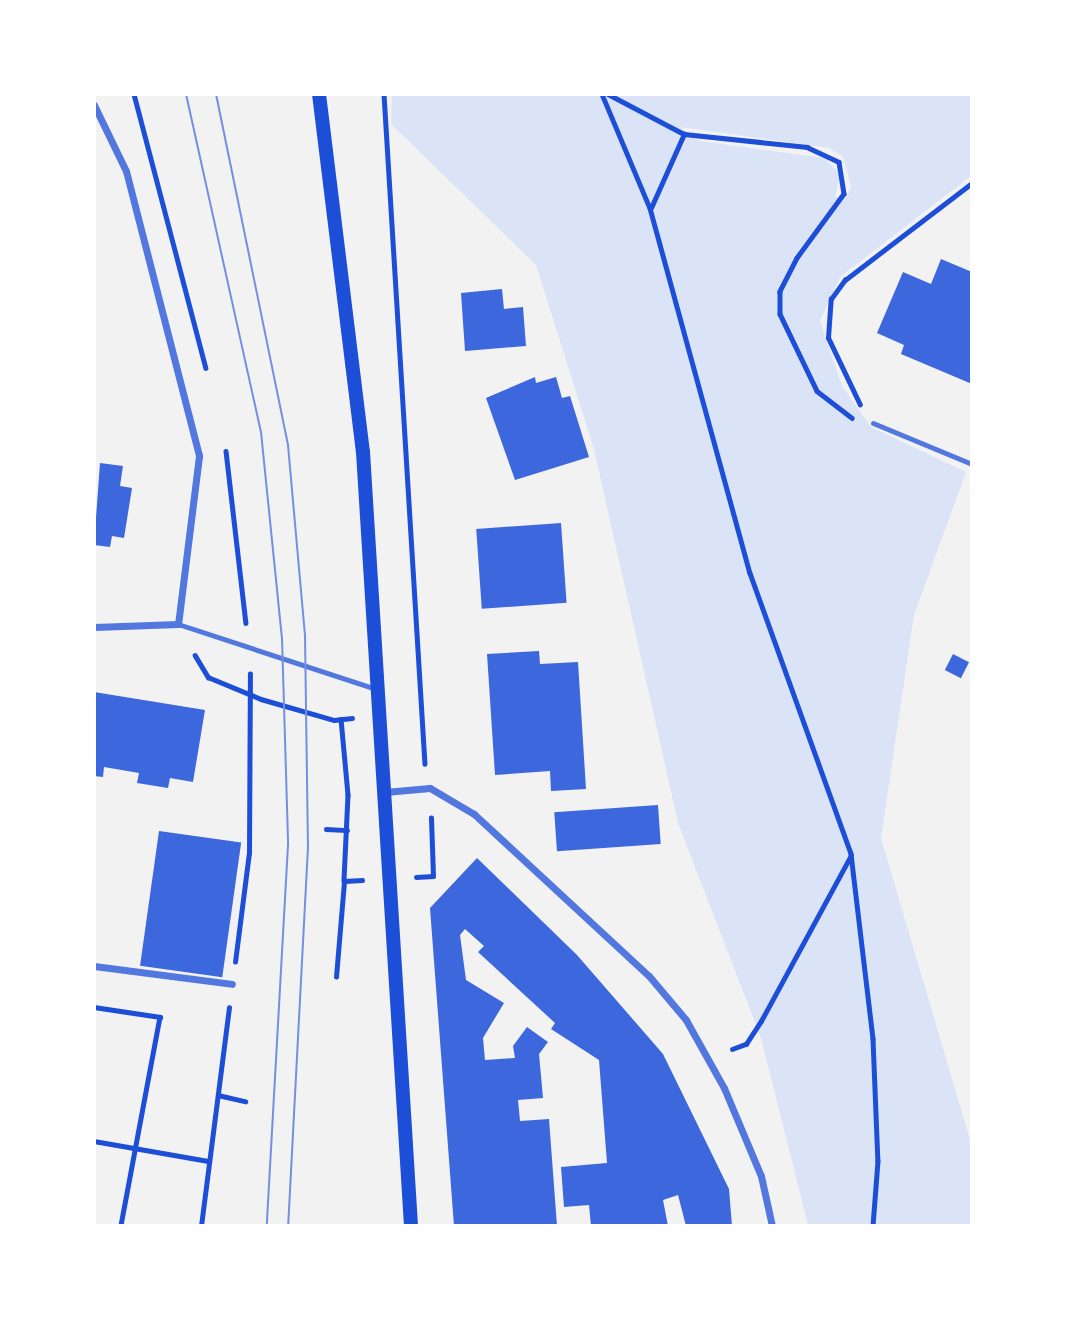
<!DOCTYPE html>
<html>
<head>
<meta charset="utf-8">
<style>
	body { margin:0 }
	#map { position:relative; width:1066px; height:1320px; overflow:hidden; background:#f2f2f2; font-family:"Noto Sans",sans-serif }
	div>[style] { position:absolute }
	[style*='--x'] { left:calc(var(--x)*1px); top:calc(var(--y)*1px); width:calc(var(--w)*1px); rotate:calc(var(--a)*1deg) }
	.green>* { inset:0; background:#dbe4f7 }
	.building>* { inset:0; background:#3d67dc; transform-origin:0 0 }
	.path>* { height:4.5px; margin:-2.25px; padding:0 2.25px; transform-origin:2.25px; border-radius:2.25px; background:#1d4ed8 }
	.service>* { height:5px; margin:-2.5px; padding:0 2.5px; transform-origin:2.5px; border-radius:2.5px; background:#5277de }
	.minor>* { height:7px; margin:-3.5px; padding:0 3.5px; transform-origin:3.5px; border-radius:3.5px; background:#5277de }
	.secondary>* { height:14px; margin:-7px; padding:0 7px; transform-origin:7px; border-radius:7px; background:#1d4ed8 }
	.tram>* { height:2px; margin:-1px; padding:0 1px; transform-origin:1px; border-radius:1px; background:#7290e2 }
	span { translate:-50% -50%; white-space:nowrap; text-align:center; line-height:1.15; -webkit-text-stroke:5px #fff; paint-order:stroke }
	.frame { position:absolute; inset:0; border:96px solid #fff; pointer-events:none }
</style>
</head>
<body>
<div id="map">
	<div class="green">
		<div style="clip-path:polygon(evenodd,392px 95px,971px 95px,971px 176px,840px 277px,820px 321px,842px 386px,871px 427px,966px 472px,914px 615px,881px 838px,971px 1143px,971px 1225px,808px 1225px,761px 1038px,678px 823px,594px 449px,536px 265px,391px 124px,392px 95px,680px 127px,829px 148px,843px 157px,851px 187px,847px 197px,835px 197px,840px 174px,824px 158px,700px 141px,680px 127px)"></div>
	</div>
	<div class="building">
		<div style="clip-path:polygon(941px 259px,972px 272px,972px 384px,901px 354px,904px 345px,877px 333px,903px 272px,931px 284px)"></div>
		<div style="clip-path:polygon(502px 289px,504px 309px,523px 307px,526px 346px,465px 351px,461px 293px)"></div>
		<div style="clip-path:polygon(535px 377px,536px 383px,556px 377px,562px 398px,570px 396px,589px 457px,515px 480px,486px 398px)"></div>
		<div style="clip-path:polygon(100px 463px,123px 466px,120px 486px,132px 488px,124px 538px,112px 536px,110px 547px,94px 545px)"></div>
		<div style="left:561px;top:523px;width:80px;height:85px;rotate:86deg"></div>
		<div style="clip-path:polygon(539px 651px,540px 664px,578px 662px,586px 789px,551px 791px,550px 771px,495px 775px,487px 654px)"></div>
		<div style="left:953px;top:654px;width:18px;height:18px;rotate:27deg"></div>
		<div style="clip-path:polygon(94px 692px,205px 710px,193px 782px,170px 778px,168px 788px,137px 783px,139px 773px,104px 767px,103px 777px,94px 776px)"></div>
		<div style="left:658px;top:805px;width:39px;height:104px;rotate:86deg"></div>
		<div style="left:159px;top:831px;width:83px;height:136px;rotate:8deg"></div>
		<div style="clip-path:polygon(477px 858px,577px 955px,663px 1054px,729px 1189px,732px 1226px,686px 1226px,678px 1195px,663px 1200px,668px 1226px,591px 1226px,589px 1205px,564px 1207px,561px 1167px,607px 1163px,599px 1060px,551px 1029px,555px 1023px,478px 952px,484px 946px,465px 929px,460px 935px,466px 980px,504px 1003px,483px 1038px,485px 1060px,515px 1058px,513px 1046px,527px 1027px,548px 1042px,539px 1054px,543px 1098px,518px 1100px,520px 1121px,549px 1119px,557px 1226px,454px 1226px,430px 908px)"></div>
	</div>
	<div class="path">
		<div style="--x:134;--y:94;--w:283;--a:75.3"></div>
		<div style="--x:384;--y:94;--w:671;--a:86.5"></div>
		<div style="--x:602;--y:94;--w:124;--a:67.2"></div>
		<div style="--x:650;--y:208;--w:378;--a:74.7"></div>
		<div style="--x:750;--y:573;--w:299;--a:70.2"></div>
		<div style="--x:851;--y:854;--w:186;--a:83.2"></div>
		<div style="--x:873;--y:1039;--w:122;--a:87.7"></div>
		<div style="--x:878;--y:1161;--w:65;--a:94.4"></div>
		<div style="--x:608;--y:94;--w:86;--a:27.8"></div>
		<div style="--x:684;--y:134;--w:124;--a:6"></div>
		<div style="--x:807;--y:147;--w:35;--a:25"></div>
		<div style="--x:839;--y:162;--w:32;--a:81"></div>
		<div style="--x:844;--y:194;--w:79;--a:126.3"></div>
		<div style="--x:797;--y:258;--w:38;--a:117"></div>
		<div style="--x:780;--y:292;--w:22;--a:90"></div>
		<div style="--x:780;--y:314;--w:85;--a:64.3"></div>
		<div style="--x:817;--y:391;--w:44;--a:37.6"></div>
		<div style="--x:651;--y:208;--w:81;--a:-66"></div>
		<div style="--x:860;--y:405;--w:74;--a:-115.5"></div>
		<div style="--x:828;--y:338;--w:39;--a:-86"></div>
		<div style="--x:831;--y:299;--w:24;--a:-54"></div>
		<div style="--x:845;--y:280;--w:160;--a:-37.4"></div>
		<div style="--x:226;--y:451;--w:173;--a:83.4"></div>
		<div style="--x:195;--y:655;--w:26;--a:59"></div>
		<div style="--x:208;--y:677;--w:57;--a:22.5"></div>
		<div style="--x:261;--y:699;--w:76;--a:16"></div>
		<div style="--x:334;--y:720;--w:18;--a:-6"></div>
		<div style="--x:341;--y:719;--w:76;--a:84.7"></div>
		<div style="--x:348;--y:795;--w:86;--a:92.7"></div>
		<div style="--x:326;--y:829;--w:21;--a:3"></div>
		<div style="--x:416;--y:877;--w:17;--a:-3"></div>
		<div style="--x:433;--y:876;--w:58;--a:-92"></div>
		<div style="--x:235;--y:962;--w:110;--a:-82.7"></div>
		<div style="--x:249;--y:853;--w:179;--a:-89.7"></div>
		<div style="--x:336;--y:977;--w:96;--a:-85.2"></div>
		<div style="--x:344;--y:881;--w:18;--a:-3"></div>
		<div style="--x:94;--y:1007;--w:67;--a:8.6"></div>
		<div style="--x:160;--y:1017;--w:213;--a:100.6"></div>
		<div style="--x:732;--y:1049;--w:15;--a:-20"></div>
		<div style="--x:746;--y:1044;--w:27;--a:-57"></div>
		<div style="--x:761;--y:1021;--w:187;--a:-61.5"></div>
		<div style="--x:218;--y:1095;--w:28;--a:13"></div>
		<div style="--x:94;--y:1141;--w:117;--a:9.9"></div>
		<div style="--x:201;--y:1226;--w:220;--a:-82.7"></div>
	</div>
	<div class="service">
		<div style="--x:873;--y:423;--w:107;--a:22.5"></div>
		<div style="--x:178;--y:624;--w:208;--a:18.2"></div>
	</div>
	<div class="minor">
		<div style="--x:94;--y:105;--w:73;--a:64.1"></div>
		<div style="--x:126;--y:171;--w:294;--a:75.6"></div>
		<div style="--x:199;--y:456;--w:169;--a:97.1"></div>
		<div style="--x:178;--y:624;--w:84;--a:178"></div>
		<div style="--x:385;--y:792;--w:45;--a:-5.1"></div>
		<div style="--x:430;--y:788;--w:51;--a:30.6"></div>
		<div style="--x:474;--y:814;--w:238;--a:42.8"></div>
		<div style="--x:649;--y:976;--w:57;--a:49.9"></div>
		<div style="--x:686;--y:1020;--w:78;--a:60.8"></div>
		<div style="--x:724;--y:1088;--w:95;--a:67.2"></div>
		<div style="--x:761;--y:1176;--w:51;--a:77.6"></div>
		<div style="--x:94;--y:966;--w:139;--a:7.4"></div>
	</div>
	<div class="secondary">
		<div style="--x:319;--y:94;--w:361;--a:83"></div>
		<div style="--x:363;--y:452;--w:775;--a:86.45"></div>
	</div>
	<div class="tram">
		<div style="--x:186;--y:94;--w:346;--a:77.5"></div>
		<div style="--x:261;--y:432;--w:207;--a:84.2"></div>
		<div style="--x:282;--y:638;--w:207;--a:88.3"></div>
		<div style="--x:288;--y:845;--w:382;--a:93.2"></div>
		<div style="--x:216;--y:94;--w:358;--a:78.4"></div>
		<div style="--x:288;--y:445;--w:191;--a:84.9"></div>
		<div style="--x:305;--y:635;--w:212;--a:89.2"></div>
		<div style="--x:308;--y:847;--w:380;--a:93"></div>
	</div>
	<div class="frame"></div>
</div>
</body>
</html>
